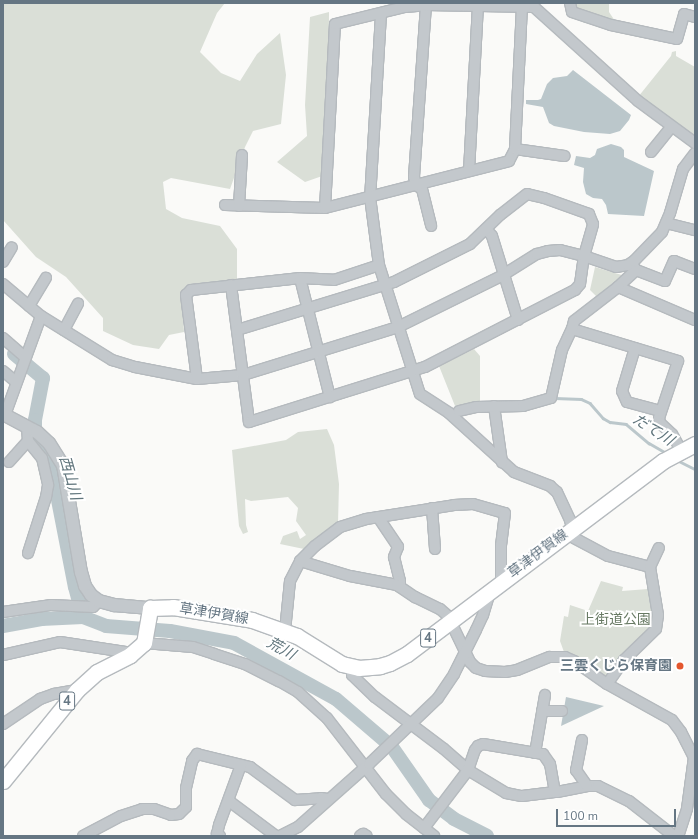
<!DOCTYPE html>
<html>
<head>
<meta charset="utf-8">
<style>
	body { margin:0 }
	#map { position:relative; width:698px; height:839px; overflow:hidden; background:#fafaf8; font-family:"Nunito Sans","Noto Sans JP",sans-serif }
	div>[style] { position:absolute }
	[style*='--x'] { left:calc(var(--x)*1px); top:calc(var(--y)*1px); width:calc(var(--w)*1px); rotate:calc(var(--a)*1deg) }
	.green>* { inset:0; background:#dadfd7 }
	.water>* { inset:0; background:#bbc7cb }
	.stream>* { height:2.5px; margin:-1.25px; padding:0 1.25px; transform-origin:1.25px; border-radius:1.25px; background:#bbc7cb }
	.river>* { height:14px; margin:-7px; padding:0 7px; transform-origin:7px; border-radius:7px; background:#bbc7cb }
	.roads { filter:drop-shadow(1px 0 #b5babe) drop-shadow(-1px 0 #b5babe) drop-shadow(0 1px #b5babe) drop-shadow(0 -1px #b5babe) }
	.minor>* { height:10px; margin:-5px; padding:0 5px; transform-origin:5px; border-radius:5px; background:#c3c8cc }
	.tertiary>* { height:12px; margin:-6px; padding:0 6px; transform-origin:6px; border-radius:6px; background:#c3c8cc }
	.primary>* { height:15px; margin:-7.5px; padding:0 7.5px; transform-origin:7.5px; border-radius:7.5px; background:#fff }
	.dots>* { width:11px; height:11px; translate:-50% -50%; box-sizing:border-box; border:2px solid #fff; border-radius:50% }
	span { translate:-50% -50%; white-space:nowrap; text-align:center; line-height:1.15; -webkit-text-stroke:4px #fff; paint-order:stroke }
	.shield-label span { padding:1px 3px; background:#fff; border:1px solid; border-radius:3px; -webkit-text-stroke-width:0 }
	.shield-label { font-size:13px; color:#657683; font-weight:700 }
	.street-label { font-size:14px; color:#657683 }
	.park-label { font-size:14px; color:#687a64 }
	.poi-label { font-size:14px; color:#657683; font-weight:700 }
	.right { translate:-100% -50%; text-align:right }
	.water-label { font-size:15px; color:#60757c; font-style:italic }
	.frame { position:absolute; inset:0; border:4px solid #657683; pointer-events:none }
	.scale { position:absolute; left:556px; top:809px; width:120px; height:18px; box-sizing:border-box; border:2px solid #657683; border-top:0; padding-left:5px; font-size:12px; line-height:14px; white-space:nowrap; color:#657683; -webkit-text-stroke:3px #fff; paint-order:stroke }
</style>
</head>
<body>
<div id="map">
	<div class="green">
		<div style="clip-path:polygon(3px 3px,225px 3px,217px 13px,200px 52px,221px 73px,240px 81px,257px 54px,280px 33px,286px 75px,281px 124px,253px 131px,245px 147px,230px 189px,171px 178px,163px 182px,166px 209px,182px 218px,220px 226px,237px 249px,237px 280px,190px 286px,182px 297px,184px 332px,169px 335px,159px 349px,133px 345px,103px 331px,103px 318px,66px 277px,36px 257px,3px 220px)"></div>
		<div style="clip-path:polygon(568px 3px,609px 3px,609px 12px,615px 21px,584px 23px)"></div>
		<div style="clip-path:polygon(329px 12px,328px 174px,305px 182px,277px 162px,307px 136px,305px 105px,310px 17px)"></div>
		<div style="clip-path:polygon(676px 51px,676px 56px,695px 67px,695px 139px,638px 97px,671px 56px,672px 52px)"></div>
		<div style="clip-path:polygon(595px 267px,625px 276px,600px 300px,590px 290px)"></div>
		<div style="clip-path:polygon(474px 349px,480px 356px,480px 402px,455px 406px,439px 366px)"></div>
		<div style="clip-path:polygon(327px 429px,334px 445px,339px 484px,338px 524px,304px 549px,280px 544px,283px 536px,297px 531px,300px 539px,306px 535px,296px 521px,298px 508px,288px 497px,251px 501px,245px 499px,246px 525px,248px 532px,243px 534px,239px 526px,232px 450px,286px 440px,298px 432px)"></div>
		<div style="clip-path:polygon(601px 581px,623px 587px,622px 591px,648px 589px,654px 611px,653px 622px,648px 632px,623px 654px,604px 678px,564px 652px,560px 641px,564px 616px,568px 617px,570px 605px,588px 611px)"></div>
	</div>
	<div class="water">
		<div style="clip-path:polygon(573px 70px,631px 115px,629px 120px,620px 131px,610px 134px,584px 132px,554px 126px,549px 123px,543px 107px,526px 104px,526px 100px,538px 100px,541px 99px,547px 84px,553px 78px,567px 76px)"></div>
		<div style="clip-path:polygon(611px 144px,621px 147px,624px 150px,624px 157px,654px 171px,644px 216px,608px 214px,606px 205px,602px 199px,593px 198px,586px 194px,583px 182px,584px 168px,574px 165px,576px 156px,590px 158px,595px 155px,597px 149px)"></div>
		<div style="clip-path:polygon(566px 697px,604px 706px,561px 726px)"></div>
	</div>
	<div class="stream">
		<div style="--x:555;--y:398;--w:26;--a:2"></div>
		<div style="--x:581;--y:399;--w:10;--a:24"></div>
		<div style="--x:590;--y:403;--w:20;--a:49"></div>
		<div style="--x:603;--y:418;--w:8;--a:30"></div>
		<div style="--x:610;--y:422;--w:16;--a:7"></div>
		<div style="--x:626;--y:424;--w:30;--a:40"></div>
		<div style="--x:649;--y:443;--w:20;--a:30"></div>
		<div style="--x:677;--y:460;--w:20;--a:27"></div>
	</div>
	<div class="river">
		<div style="--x:14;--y:354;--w:38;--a:40"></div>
		<div style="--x:43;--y:378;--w:43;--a:100.8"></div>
		<div style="--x:35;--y:420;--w:17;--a:90"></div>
		<div style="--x:35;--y:437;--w:31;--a:59"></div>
		<div style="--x:51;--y:464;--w:125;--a:79"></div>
		<div style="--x:75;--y:587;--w:31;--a:75"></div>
		<div style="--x:3;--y:626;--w:39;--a:-10"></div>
		<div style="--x:41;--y:619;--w:42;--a:-2.7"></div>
		<div style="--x:83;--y:617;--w:25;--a:21"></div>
		<div style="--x:106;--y:626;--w:64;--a:4.5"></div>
		<div style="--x:170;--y:631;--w:65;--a:10.6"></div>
		<div style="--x:234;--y:643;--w:116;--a:28.8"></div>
		<div style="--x:336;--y:699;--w:74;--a:40.6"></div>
		<div style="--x:392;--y:747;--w:65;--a:55.1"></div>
		<div style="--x:429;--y:800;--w:31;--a:37"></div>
		<div style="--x:454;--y:819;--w:37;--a:27"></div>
	</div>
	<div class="roads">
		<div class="minor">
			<div style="--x:570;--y:3;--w:9;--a:77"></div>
			<div style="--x:572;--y:12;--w:41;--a:18.4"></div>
			<div style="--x:611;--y:25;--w:67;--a:12"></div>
			<div style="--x:677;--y:39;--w:26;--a:-74"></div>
			<div style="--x:684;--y:14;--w:11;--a:15"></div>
			<div style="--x:426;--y:5;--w:172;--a:94"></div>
			<div style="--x:414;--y:177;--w:8;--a:76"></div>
			<div style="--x:416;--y:185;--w:7;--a:34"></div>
			<div style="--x:422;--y:189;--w:38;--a:76"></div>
			<div style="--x:381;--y:14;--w:183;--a:93.4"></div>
			<div style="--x:370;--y:197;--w:69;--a:82.5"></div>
			<div style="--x:379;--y:265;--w:135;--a:72.4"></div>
			<div style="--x:420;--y:394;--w:35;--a:33"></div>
			<div style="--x:449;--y:413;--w:88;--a:42.2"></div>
			<div style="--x:514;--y:472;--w:39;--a:21"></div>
			<div style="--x:550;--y:486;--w:9;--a:41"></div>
			<div style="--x:557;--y:492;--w:31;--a:65"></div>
			<div style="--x:570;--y:520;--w:18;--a:77"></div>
			<div style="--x:574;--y:538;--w:38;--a:28"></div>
			<div style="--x:608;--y:556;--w:43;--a:14.7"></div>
			<div style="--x:650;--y:567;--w:49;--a:80.5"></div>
			<div style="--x:658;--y:615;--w:14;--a:98"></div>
			<div style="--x:656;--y:629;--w:45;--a:135.9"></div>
			<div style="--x:624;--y:660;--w:29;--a:125"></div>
			<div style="--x:607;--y:684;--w:74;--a:29"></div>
			<div style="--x:672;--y:720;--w:15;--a:53"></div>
			<div style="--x:681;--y:732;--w:28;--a:63"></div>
			<div style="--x:694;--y:757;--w:52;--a:97.7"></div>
			<div style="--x:687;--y:809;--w:28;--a:108"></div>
			<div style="--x:515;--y:149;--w:50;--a:8"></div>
			<div style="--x:651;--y:152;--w:32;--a:-51"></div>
			<div style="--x:469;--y:171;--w:165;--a:-86.9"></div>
			<div style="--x:225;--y:205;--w:100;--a:1.7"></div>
			<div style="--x:325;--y:208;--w:190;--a:-14.3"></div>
			<div style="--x:509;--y:161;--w:13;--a:-63"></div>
			<div style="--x:515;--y:149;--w:143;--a:-87.2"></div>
			<div style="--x:239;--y:206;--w:51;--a:-86.6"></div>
			<div style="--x:325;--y:208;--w:184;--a:-86.9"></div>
			<div style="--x:335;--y:24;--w:72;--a:-13.7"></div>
			<div style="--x:405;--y:7;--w:21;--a:-5"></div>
			<div style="--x:426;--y:5;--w:108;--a:1.1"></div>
			<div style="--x:534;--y:7;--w:140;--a:42.1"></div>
			<div style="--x:638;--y:101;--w:71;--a:36.4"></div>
			<div style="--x:666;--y:223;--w:30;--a:14"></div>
			<div style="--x:486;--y:229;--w:9;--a:49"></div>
			<div style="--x:492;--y:236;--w:88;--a:72.8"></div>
			<div style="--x:3;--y:262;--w:17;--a:-59"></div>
			<div style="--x:632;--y:264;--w:7;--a:56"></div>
			<div style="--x:636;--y:270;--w:31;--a:21"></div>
			<div style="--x:665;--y:281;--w:22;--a:-66"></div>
			<div style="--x:674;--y:261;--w:22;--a:21"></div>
			<div style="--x:636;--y:270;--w:25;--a:137"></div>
			<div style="--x:618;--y:287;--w:84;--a:23.2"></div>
			<div style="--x:300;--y:278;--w:123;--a:75.9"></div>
			<div style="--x:3;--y:284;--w:50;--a:40.1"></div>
			<div style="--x:41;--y:316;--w:84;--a:31.8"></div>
			<div style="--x:112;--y:360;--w:24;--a:17"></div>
			<div style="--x:135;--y:367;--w:63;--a:11"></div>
			<div style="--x:197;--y:379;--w:46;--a:-5"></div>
			<div style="--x:243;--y:375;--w:162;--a:-17.2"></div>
			<div style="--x:398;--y:327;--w:117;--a:-26.3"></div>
			<div style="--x:503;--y:275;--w:40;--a:-32"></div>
			<div style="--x:537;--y:254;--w:11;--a:-15"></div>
			<div style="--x:548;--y:251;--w:12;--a:-5"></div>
			<div style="--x:560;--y:250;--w:25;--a:14"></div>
			<div style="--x:584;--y:256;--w:34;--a:19"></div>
			<div style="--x:616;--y:267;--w:12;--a:-9"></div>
			<div style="--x:628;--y:265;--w:7;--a:-34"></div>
			<div style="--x:634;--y:261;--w:40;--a:-46"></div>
			<div style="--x:662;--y:232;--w:21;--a:-67"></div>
			<div style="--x:670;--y:213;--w:46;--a:-73.5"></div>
			<div style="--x:683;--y:169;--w:20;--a:-53"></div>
			<div style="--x:231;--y:285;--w:138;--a:82.5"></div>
			<div style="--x:249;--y:422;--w:184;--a:-17.4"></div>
			<div style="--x:425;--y:367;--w:169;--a:-27.2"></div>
			<div style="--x:575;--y:290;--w:8;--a:-50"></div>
			<div style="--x:580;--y:284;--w:28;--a:-82"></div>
			<div style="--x:584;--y:256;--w:33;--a:-74"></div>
			<div style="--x:593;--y:224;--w:11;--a:-112"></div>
			<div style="--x:589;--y:214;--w:48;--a:-160.4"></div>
			<div style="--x:544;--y:198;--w:17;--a:-167"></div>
			<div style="--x:527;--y:194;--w:34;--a:142"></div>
			<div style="--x:500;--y:215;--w:42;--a:136"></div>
			<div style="--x:470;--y:244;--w:85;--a:153.4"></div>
			<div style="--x:394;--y:282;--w:164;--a:163"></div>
			<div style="--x:29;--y:306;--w:33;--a:-59"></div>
			<div style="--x:572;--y:329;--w:111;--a:16.8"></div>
			<div style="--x:678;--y:361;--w:60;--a:108.4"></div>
			<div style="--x:659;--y:418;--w:5;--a:79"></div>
			<div style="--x:660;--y:423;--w:16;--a:43"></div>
			<div style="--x:672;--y:434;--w:18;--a:61"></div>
			<div style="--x:64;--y:330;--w:30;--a:-62"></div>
			<div style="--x:3;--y:338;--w:29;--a:41"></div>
			<div style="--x:635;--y:348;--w:45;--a:106.8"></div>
			<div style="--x:622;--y:391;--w:12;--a:66"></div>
			<div style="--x:627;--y:402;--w:35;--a:15"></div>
			<div style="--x:3;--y:371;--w:17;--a:40"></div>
			<div style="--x:197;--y:379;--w:85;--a:-97.5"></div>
			<div style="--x:186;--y:295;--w:7;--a:-45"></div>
			<div style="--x:191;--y:290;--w:110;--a:-6.3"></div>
			<div style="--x:300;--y:278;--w:34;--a:3"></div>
			<div style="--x:334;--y:280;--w:47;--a:-18.4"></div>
			<div style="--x:494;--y:406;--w:57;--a:81.9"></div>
			<div style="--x:459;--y:411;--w:17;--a:-13"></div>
			<div style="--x:476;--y:407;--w:47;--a:-1.2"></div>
			<div style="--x:523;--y:406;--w:29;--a:-16"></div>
			<div style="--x:551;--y:398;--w:49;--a:-77.1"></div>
			<div style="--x:562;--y:350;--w:23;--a:-65"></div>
			<div style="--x:572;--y:329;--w:8;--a:-76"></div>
			<div style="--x:574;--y:321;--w:56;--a:-37.7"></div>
			<div style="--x:5;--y:415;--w:105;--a:-70"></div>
			<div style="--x:27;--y:427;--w:14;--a:86"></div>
			<div style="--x:28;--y:441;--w:22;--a:51"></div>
			<div style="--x:42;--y:458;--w:28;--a:77"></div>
			<div style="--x:48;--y:485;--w:12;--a:99"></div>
			<div style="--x:46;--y:497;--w:59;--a:107.8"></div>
			<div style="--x:9;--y:462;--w:28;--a:-48"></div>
			<div style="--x:432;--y:508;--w:41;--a:85.8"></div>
			<div style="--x:378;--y:517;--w:36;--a:56"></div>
			<div style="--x:398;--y:547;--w:11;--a:112"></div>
			<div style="--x:394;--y:557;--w:25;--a:76"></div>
			<div style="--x:400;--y:581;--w:6;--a:90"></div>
			<div style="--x:300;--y:561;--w:52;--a:16.7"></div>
			<div style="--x:350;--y:576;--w:48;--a:10.8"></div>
			<div style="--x:397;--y:585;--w:22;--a:34"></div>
			<div style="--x:415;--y:597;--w:28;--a:26"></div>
			<div style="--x:440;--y:609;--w:11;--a:41"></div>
			<div style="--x:448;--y:616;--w:51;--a:64.4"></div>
			<div style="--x:470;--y:662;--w:8;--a:45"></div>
			<div style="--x:476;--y:668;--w:9;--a:18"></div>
			<div style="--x:485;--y:671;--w:20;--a:3"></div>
			<div style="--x:505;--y:672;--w:12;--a:-9"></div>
			<div style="--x:517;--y:670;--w:35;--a:-22"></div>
			<div style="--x:550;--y:657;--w:15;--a:0"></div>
			<div style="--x:565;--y:657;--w:10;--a:24"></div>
			<div style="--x:574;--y:661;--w:40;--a:34.9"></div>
			<div style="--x:650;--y:567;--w:21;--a:-65"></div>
			<div style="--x:3;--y:612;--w:49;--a:-8.3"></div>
			<div style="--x:51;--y:605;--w:42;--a:2.7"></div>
			<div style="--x:93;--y:607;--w:8;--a:-45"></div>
			<div style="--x:285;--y:631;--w:50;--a:-84.3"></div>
			<div style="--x:290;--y:581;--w:22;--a:-63"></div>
			<div style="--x:300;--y:561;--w:21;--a:-45"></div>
			<div style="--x:315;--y:546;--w:31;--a:-37"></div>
			<div style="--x:340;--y:527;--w:27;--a:-17"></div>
			<div style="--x:366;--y:519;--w:89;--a:-9"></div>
			<div style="--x:454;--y:505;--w:19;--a:-3"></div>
			<div style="--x:473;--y:504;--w:33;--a:16"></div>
			<div style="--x:505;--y:513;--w:32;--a:97"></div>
			<div style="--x:501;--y:545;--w:36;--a:90"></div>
			<div style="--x:144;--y:643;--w:49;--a:4.7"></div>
			<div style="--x:193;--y:647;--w:22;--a:18"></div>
			<div style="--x:214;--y:654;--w:33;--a:18"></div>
			<div style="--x:245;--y:664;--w:38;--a:27"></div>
			<div style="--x:279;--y:681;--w:22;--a:30"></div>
			<div style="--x:298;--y:692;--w:39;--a:42"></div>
			<div style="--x:327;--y:718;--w:96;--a:52.2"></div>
			<div style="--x:386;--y:794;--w:28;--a:45"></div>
			<div style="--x:406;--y:814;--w:36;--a:38"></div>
			<div style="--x:3;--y:655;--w:58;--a:-12.8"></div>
			<div style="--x:60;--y:642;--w:73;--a:8.7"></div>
			<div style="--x:353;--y:667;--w:8;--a:97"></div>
			<div style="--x:352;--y:675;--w:32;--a:44"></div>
			<div style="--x:375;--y:697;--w:86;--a:37"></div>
			<div style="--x:444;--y:749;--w:32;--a:41"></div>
			<div style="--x:468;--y:770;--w:44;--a:31.2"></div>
			<div style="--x:506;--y:793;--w:16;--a:11"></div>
			<div style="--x:522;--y:796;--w:35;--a:-7"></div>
			<div style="--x:557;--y:792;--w:31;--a:-11"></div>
			<div style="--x:587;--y:786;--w:11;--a:0"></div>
			<div style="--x:598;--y:786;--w:34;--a:26"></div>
			<div style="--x:629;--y:801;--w:57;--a:37.9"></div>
			<div style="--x:542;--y:711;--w:20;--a:0"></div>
			<div style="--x:3;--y:724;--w:45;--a:-34"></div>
			<div style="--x:40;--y:699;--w:15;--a:-20"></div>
			<div style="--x:54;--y:694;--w:23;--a:-10"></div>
			<div style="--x:582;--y:740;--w:31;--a:101"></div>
			<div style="--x:576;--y:770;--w:19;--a:55"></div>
			<div style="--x:535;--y:753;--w:59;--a:-80.2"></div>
			<div style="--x:229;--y:801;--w:59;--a:36.7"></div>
			<div style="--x:424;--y:828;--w:73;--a:-52.8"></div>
			<div style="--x:468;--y:770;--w:21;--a:-71"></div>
			<div style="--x:475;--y:750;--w:5;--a:-53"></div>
			<div style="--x:478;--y:746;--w:5;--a:-22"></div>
			<div style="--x:483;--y:744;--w:61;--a:9.5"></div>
			<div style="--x:543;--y:754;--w:12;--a:55"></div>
			<div style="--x:550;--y:764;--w:28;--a:80"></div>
			<div style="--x:83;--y:836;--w:43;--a:-27.8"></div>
			<div style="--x:121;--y:816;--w:22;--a:-18"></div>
			<div style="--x:142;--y:809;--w:12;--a:0"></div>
			<div style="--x:154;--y:809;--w:18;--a:19"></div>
			<div style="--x:171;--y:815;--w:8;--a:-7"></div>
			<div style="--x:179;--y:814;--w:10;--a:-45"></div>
			<div style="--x:186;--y:807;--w:19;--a:-90"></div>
			<div style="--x:186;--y:788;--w:28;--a:-77"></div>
			<div style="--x:192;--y:761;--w:9;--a:-54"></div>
			<div style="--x:197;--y:754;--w:55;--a:13.8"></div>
			<div style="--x:250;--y:767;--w:56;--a:36.3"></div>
			<div style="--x:295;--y:800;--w:26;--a:-4"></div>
			<div style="--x:321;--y:798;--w:7;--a:8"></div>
			<div style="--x:220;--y:836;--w:4;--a:-146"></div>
			<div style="--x:217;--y:834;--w:9;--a:-77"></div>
			<div style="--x:219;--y:825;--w:64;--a:-69.9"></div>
			<div style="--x:280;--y:836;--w:20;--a:-27"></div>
			<div style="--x:298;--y:827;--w:95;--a:-41.6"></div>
			<div style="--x:369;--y:764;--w:95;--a:-43.7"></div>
			<div style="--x:438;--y:698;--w:29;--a:-56"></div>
			<div style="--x:454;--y:674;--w:49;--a:-63.4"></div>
			<div style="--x:476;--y:630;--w:17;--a:-65"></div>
			<div style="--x:483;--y:615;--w:24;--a:-73"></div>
			<div style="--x:360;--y:836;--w:4;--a:-34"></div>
			<div style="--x:363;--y:834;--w:4;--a:27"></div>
		</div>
		<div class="tertiary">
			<div style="--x:3;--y:414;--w:38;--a:28"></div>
			<div style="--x:37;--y:432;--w:16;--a:43"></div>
			<div style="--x:49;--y:443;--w:26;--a:58"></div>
			<div style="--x:63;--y:465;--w:109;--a:80.5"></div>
			<div style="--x:81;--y:572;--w:15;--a:74"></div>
			<div style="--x:85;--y:586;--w:11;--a:56"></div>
			<div style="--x:91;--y:595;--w:10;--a:37"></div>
			<div style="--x:99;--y:601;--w:16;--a:15"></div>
			<div style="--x:114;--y:605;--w:36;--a:5"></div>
		</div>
		<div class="primary">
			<div style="--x:3;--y:781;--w:117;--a:-50.9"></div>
			<div style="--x:77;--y:690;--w:27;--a:-42"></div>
			<div style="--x:97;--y:672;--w:37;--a:-27"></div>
			<div style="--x:130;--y:655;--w:18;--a:-41"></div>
			<div style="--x:144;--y:643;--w:36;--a:-80"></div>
			<div style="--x:150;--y:608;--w:23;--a:-2"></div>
			<div style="--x:173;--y:607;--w:80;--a:9.3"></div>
			<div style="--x:252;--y:620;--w:48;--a:19.6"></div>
			<div style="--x:297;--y:636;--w:53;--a:31.9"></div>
			<div style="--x:342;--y:664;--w:17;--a:13"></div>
			<div style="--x:359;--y:668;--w:21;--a:-5"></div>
			<div style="--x:380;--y:666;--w:10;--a:-17"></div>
			<div style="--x:390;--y:663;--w:19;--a:-28"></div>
			<div style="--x:407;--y:654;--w:321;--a:-37"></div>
			<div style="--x:663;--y:461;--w:36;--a:-28"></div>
		</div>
	</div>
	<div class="dots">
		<div style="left:680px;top:666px;background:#e4572e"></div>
	</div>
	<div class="shield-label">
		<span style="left:428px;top:638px">4</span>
		<span style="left:67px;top:701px">4</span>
	</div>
	<div class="street-label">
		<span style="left:538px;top:554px;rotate:-37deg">草津伊賀線</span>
		<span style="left:214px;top:614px;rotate:9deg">草津伊賀線</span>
	</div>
	<div class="park-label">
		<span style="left:616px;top:620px">上街道公園</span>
	</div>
	<div class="poi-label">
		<span class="right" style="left:672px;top:666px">三雲くじら保育園</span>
	</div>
	<div class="water-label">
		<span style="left:653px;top:430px;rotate:33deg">だて川</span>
		<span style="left:70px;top:478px;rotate:74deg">西山川</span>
		<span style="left:281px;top:649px;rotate:29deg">荒川</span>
	</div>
	<div class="frame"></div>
	<div class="scale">100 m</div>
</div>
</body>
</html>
